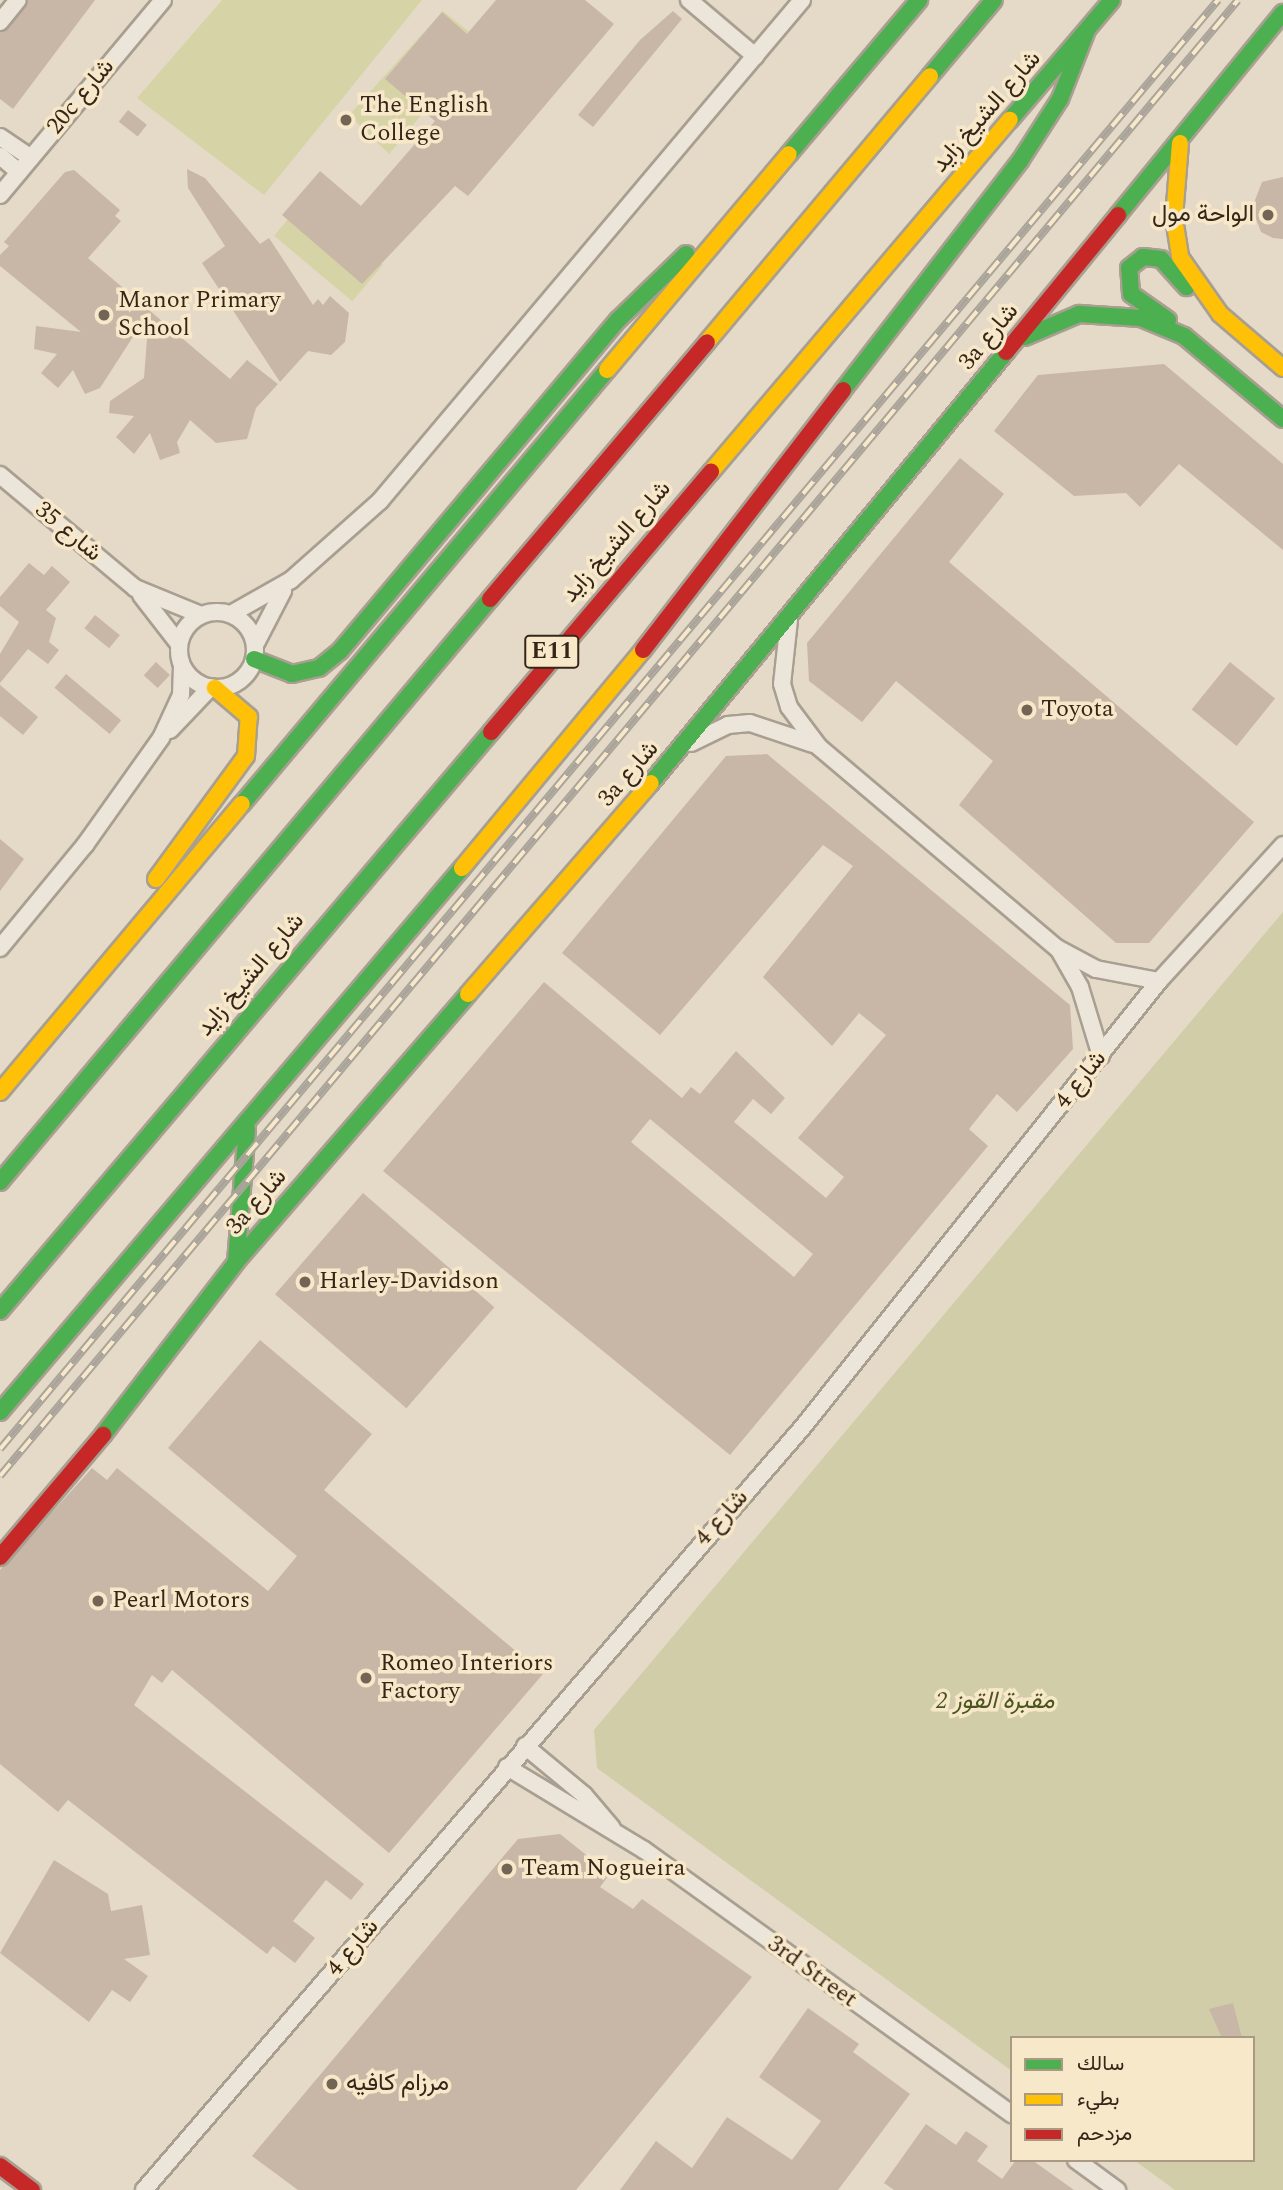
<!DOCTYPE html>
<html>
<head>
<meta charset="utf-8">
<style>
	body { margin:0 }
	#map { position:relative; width:1283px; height:2190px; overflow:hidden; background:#e4dac7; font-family:Spectral,Vazirmatn,serif }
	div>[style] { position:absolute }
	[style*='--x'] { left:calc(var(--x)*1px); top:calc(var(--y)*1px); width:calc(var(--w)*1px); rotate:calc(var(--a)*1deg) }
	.green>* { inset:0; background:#d6d4a7; transform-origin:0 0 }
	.cemetery>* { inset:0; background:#d0cda8 }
	.building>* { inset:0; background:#c8b7a7; transform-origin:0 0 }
	.roads { filter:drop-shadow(2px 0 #a89f91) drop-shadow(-2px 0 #a89f91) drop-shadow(0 2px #a89f91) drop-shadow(0 -2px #a89f91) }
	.street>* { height:16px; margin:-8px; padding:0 8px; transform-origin:8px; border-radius:8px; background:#ece5d9 }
	.street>.ring { margin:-8px; padding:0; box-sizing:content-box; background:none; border:16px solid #ece5d9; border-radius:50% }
	.fast>* { height:16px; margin:-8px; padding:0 8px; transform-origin:8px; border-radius:8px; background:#4caf50 }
	.slow>* { height:16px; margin:-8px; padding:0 8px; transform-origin:8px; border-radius:8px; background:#ffc107 }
	.jam>* { height:16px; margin:-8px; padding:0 8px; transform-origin:8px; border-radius:8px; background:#c62828 }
	.rail>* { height:8px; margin-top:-4px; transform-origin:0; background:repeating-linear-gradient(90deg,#f8e8ca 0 16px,#aaa49a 0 32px); box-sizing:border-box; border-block:2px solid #aaa49a }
	.dots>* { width:19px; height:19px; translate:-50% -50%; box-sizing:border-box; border:4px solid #f8e8ca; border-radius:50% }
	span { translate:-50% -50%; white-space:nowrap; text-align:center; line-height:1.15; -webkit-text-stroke:7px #f8e8ca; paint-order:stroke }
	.shield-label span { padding:2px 5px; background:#f8e8ca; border:2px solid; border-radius:5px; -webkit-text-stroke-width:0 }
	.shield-label { font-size:23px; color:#362619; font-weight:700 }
	.street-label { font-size:24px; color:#362619 }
	.poi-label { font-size:24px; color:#362619 }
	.left { translate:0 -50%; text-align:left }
	.right { translate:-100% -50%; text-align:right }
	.park-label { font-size:24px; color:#4a551e; font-style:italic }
	.legend { position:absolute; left:1010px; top:2036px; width:245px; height:126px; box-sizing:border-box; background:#f8e8ca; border:2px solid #aa9a83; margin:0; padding:9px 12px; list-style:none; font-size:21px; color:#362619 }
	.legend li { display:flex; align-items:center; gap:14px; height:35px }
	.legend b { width:35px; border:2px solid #aa9a83 }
</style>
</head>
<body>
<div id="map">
	<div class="green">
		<div style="clip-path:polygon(222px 0,422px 0,264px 195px,137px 98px)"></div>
		<div style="clip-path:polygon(443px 11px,482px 42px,389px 154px,349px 115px)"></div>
		<div style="left:305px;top:199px;width:102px;height:48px;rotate:40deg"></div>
	</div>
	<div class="cemetery">
		<div style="clip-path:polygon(1283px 912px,1283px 2190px,1175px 2190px,1134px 2160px,1253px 2160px,1253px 2038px,1012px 2038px,1012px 2071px,597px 1768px,594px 1730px)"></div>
	</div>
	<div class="building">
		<div style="clip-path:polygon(28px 0,95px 0,13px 109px,0 99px,0 32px)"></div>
		<div style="clip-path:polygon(496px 0,585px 0,614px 24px,468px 196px,455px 186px,362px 284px,282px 215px,320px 171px,361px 206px,435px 121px,385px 79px,442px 12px,467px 34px)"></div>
		<div style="clip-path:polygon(673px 11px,682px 19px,593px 127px,578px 115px,640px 40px)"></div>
		<div style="left:128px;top:110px;width:24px;height:15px;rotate:38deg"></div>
		<div style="clip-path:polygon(187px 169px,205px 178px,260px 244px,269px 238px,313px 305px,318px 299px,323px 305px,330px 296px,349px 313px,345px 342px,331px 355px,308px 351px,280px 382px,202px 263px,225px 246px,188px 188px)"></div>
		<div style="clip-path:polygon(74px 170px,120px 210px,115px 216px,121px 221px,88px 258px,230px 379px,247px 360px,278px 384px,256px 408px,247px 439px,216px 443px,190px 420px,177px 442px,180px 453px,160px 460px,150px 433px,134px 454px,116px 437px,134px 416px,109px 413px,110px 401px,144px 378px,149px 312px,100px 388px,85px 394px,73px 370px,58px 388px,41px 373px,57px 354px,34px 349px,36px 326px,81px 332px,0 266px,0 255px,9px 246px,4px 242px,65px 172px)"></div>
		<div style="clip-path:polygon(1283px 177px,1283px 239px,1273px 238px,1261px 232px,1252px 208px,1262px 182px)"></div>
		<div style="clip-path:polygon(1164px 364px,1283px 464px,1283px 550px,1179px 464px,1140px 507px,1126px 493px,1074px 496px,994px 431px,1038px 375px)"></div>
		<div style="clip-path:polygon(960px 458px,1004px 494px,949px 562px,1254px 822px,1149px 943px,1116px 943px,959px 805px,993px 761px,896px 681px,862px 722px,809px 681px,807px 643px)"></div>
		<div style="clip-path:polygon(29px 563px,44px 575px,52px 566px,70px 582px,46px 610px,56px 618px,49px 642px,59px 650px,48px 664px,28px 649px,0 683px,0 654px,19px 622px,0 606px,0 597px)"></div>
		<div style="left:95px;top:615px;width:32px;height:17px;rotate:39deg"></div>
		<div style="left:156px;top:662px;width:19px;height:18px;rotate:43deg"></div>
		<div style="left:1230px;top:662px;width:58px;height:61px;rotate:39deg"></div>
		<div style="left:66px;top:674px;width:72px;height:18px;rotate:40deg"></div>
		<div style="clip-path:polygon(0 685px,38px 717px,23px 735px,0 716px)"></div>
		<div style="clip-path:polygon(evenodd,767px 754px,1070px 1005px,1073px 1049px,1017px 1112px,997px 1094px,969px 1129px,988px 1146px,730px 1455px,383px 1171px,544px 982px,682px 1098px,691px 1087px,700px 1094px,736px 1051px,785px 1098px,771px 1114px,753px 1099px,734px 1122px,826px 1198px,844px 1177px,798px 1138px,886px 1035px,859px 1013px,832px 1046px,763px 977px,853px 866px,823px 845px,660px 1035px,562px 953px,726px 756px,767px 754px,650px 1119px,813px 1254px,794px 1277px,631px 1142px,650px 1119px)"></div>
		<div style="clip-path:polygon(0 839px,24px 859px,0 891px)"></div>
		<div style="left:363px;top:1193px;width:174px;height:134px;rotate:41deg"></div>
		<div style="clip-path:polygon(260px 1340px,372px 1434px,324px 1490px,543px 1674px,389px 1853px,172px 1670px,162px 1683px,152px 1675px,134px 1705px,364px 1884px,351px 1900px,326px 1880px,293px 1921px,315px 1938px,295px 1963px,273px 1946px,267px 1954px,68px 1800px,58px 1812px,0 1764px,0 1570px,92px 1468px,107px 1480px,117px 1468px,268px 1591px,297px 1556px,168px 1448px)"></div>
		<div style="clip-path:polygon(560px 1834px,610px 1874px,600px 1887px,633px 1909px,642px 1899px,752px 1977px,576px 2190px,298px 2190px,252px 2156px,518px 1839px)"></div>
		<div style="clip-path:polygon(54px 1860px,108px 1894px,111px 1911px,142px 1905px,150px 1955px,124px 1959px,148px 1976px,130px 2002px,112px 1990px,89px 2022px,0 1953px)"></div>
		<div style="clip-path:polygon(1233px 2003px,1242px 2038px,1222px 2038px,1209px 2009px)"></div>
		<div style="clip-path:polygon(808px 2008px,859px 2044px,853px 2052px,910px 2094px,838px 2190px,620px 2190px,656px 2141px,692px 2168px,727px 2117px,792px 2160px,821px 2121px,759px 2077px)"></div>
		<div style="clip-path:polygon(926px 2124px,956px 2145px,966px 2131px,988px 2146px,977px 2161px,1002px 2179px,1016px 2160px,1032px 2160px,1074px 2190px,894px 2190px,884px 2183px)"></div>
	</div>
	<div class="roads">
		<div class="street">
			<div style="--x:689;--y:0;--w:87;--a:40.3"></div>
			<div style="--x:0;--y:22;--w:28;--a:-51"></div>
			<div style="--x:0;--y:137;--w:37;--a:34"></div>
			<div style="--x:0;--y:156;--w:25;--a:40"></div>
			<div style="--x:0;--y:195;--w:254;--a:-50.1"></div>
			<div style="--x:0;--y:475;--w:176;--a:39.9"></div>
			<div style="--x:135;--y:588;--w:71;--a:22.2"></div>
			<div style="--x:141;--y:595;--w:62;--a:52.2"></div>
			<div class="ring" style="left:179px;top:612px;width:60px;height:60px"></div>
			<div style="--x:231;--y:614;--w:69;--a:-29.5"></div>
			<div style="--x:291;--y:580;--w:119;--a:-41.6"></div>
			<div style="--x:380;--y:501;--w:655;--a:-49.89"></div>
			<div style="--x:789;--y:620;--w:64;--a:96.2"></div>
			<div style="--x:782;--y:684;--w:24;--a:73"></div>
			<div style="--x:789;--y:707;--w:50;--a:53.1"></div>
			<div style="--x:819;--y:747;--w:312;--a:40.2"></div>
			<div style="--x:1057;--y:948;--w:44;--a:28.3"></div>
			<div style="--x:1096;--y:969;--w:64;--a:10.8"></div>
			<div style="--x:255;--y:645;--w:61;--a:-62.6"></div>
			<div style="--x:170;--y:730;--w:59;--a:-46.4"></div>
			<div style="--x:691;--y:743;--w:41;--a:-25.9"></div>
			<div style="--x:728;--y:725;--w:22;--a:-5"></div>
			<div style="--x:750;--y:723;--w:66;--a:18.4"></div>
			<div style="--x:0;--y:948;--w:134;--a:-50.5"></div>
			<div style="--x:85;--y:845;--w:131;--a:-54.6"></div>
			<div style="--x:161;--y:738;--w:47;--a:-65.1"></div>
			<div style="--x:181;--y:695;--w:29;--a:-88"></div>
			<div style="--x:1059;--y:950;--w:43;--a:60.4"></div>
			<div style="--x:1080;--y:987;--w:72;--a:73.1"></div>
			<div style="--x:525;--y:1746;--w:77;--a:39.7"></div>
			<div style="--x:584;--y:1795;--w:43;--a:49.7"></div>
			<div style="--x:507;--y:1767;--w:160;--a:31.2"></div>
			<div style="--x:644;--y:1850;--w:453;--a:35.7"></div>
			<div style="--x:1076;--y:2160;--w:51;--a:36.2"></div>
			<div style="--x:144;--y:2190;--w:1007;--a:-49.19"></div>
			<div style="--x:802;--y:1428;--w:572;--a:-51.39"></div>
			<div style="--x:1159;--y:981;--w:184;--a:-47.6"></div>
		</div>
		<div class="fast">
			<div style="--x:930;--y:76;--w:99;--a:-49.9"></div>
			<div style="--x:1010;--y:120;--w:157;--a:-49.6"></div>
			<div style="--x:789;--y:154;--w:202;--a:-49.8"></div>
			<div style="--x:1118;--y:215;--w:261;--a:-50.8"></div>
			<div style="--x:1168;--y:320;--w:45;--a:-144.9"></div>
			<div style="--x:1131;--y:294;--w:26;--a:-94"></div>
			<div style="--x:1129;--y:268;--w:18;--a:-38"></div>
			<div style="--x:1143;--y:257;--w:18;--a:6"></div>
			<div style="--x:1161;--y:259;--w:38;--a:48"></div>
			<div style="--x:1025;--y:337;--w:59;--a:-23.1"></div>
			<div style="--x:1079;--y:314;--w:62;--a:3.7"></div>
			<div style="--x:1141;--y:318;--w:47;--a:22.7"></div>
			<div style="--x:1184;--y:336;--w:129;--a:40"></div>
			<div style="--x:843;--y:390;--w:289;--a:-52.3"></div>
			<div style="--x:1020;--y:161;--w:74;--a:-57.2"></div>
			<div style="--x:1060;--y:99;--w:74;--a:-68.6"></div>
			<div style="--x:254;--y:659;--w:41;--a:21.5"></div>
			<div style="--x:292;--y:674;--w:28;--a:-13"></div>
			<div style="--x:319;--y:668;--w:27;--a:-39"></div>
			<div style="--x:340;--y:651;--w:432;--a:-50"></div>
			<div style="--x:618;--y:320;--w:95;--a:-44.1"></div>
			<div style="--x:651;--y:783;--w:558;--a:-50.52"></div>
			<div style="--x:242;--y:804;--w:567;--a:-49.94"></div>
			<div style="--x:0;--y:1182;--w:762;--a:-49.95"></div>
			<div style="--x:236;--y:1262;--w:133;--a:-85.3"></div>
			<div style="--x:0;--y:1311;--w:759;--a:-49.7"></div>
			<div style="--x:0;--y:1412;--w:714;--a:-49.66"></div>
			<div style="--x:103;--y:1435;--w:218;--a:-52.4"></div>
			<div style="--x:236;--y:1262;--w:354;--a:-49.1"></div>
		</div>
		<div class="slow">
			<div style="--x:1180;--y:143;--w:75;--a:94.6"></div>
			<div style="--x:1174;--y:218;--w:39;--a:81"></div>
			<div style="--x:1180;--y:257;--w:70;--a:54.9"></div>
			<div style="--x:1220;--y:314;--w:83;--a:40.6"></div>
			<div style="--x:707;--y:342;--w:347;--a:-50"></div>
			<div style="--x:607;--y:370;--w:282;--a:-49.9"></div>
			<div style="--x:711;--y:472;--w:462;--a:-49.7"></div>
			<div style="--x:462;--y:868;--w:283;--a:-50.3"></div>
			<div style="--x:156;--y:879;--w:152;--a:-53.8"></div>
			<div style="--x:246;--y:756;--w:39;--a:-86"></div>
			<div style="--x:249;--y:717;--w:45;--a:-139.5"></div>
			<div style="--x:468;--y:994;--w:279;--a:-49.1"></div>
			<div style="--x:0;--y:1092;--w:376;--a:-50"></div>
		</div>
		<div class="jam">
			<div style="--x:1006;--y:352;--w:177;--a:-50.7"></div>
			<div style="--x:490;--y:599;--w:336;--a:-49.8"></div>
			<div style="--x:643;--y:650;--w:328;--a:-52.4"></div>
			<div style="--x:491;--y:732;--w:341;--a:-49.8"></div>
			<div style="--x:0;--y:1557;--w:160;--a:-49.8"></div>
			<div style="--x:0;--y:2166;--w:40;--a:37"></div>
		</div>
	</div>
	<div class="rail">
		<div style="--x:0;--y:1449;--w:1893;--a:-49.95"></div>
		<div style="--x:0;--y:1476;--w:1926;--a:-50.01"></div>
	</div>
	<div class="dots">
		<div style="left:346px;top:120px;background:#736556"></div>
		<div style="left:1268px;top:215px;background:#736556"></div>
		<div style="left:104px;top:315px;background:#736556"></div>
		<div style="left:1027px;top:710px;background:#736556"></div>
		<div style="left:305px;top:1282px;background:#736556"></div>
		<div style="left:98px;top:1601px;background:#736556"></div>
		<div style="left:366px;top:1678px;background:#736556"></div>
		<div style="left:507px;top:1869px;background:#736556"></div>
		<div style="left:332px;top:2084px;background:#736556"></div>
	</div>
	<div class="shield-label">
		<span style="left:552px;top:652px">E11</span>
	</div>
	<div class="street-label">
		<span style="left:81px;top:97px;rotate:-50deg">20c شارع</span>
		<span style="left:987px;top:112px;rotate:-49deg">شارع الشيخ زايد</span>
		<span style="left:989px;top:337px;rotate:-50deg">3a شارع</span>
		<span style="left:68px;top:532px;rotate:40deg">شارع 35</span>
		<span style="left:617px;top:542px;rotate:-49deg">شارع الشيخ زايد</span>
		<span style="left:629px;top:774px;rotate:-49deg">3a شارع</span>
		<span style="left:251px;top:975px;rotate:-50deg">شارع الشيخ زايد</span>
		<span style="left:1081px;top:1080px;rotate:-51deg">شارع 4</span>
		<span style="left:257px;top:1202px;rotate:-49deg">3a شارع</span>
		<span style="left:722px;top:1518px;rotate:-48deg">شارع 4</span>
		<span style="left:353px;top:1948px;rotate:-50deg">شارع 4</span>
		<span style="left:812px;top:1972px;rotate:36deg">3rd Street</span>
	</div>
	<div class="poi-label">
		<span class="left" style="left:360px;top:120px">The English<br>College</span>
		<span class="right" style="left:1254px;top:215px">الواحة مول</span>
		<span class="left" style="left:118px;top:315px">Manor Primary<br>School</span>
		<span class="left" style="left:1041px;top:710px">Toyota</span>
		<span class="left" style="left:319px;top:1282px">Harley-Davidson</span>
		<span class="left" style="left:112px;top:1601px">Pearl Motors</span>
		<span class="left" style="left:380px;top:1678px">Romeo Interiors<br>Factory</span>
		<span class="left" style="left:521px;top:1869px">Team Nogueira</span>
		<span class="left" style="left:346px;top:2084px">مرزام كافيه</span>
	</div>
	<div class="park-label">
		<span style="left:995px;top:1702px">مقبرة القوز 2</span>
	</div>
	<ul class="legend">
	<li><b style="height:9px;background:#4caf50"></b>سالك</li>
	<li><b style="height:9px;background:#ffc107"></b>بطيء</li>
	<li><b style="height:9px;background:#c62828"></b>مزدحم</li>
	</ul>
</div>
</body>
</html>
